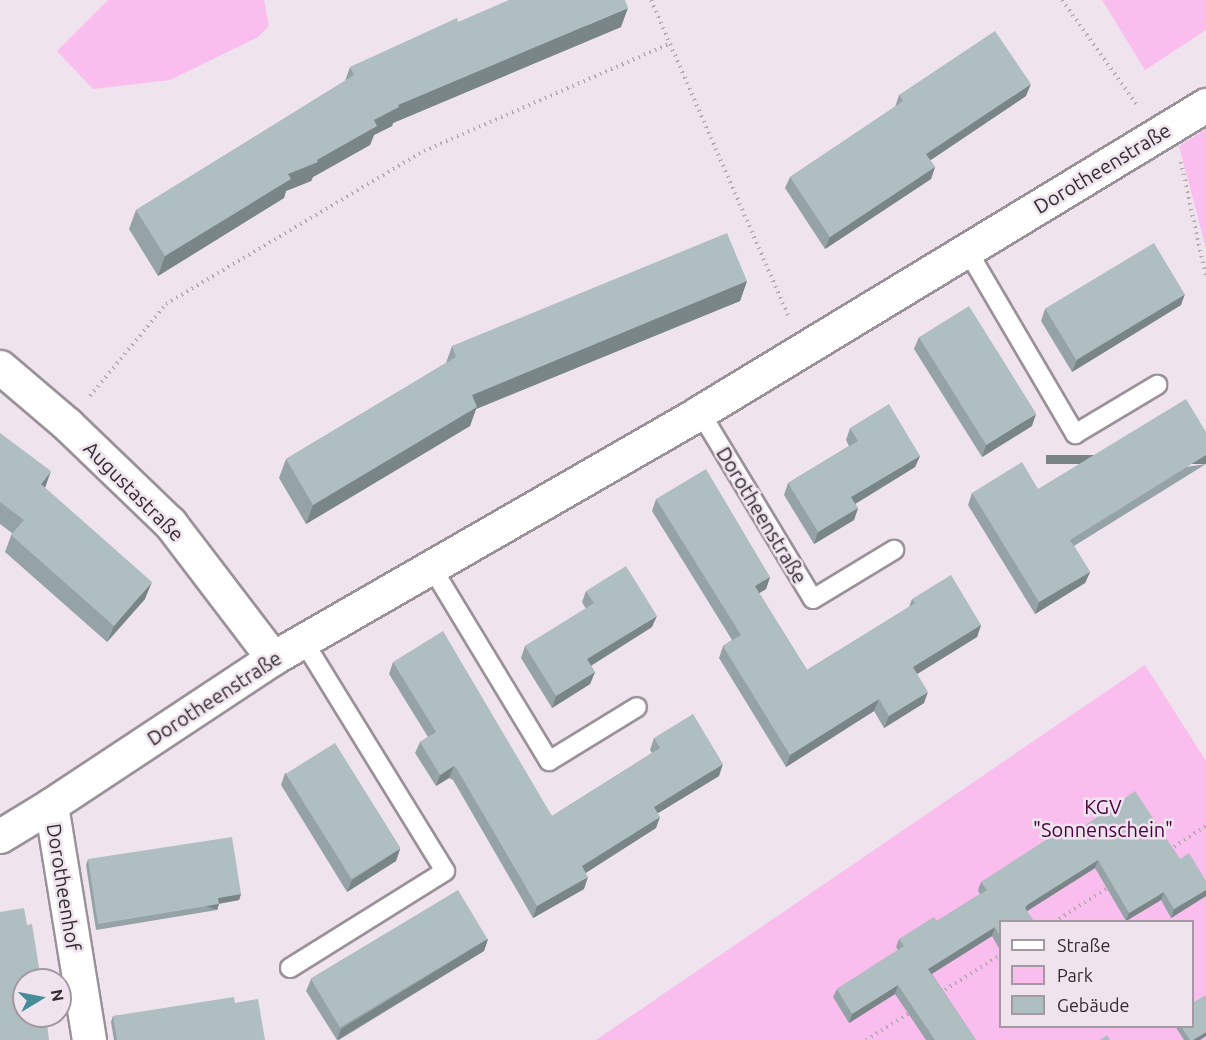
<!DOCTYPE html>
<html>
<head>
<meta charset="utf-8">
<style>
	body { margin:0 }
	#map { position:relative; width:1206px; height:1040px; overflow:hidden; background:#efe4ed; font-family:Ubuntu,sans-serif }
	div>[style] { position:absolute }
	[style*='--x'] { left:calc(var(--x)*1px); top:calc(var(--y)*1px); width:calc(var(--w)*1px); rotate:calc(var(--a)*1deg) }
	.green>* { inset:0; background:#f9bdee }
	.path>* { height:4px; margin-top:-2px; transform-origin:0; background:repeating-linear-gradient(90deg,#b4abb2 0 1.5px,transparent 0 6px) }
	.roads { filter:drop-shadow(2px 0 #9b9199) drop-shadow(-2px 0 #9b9199) drop-shadow(0 2px #9b9199) drop-shadow(0 -2px #9b9199) }
	.lane>* { height:18px; margin:-9px; padding:0 9px; transform-origin:9px; border-radius:9px; background:#fff }
	.street>* { height:33px; margin:-16.5px; padding:0 16.5px; transform-origin:16.5px; border-radius:16.5px; background:#fff }
	.wall>* { inset:0; background:#96a3a6 }
	.shaded-wall>* { inset:0; background:#7a8587; transform-origin:0 0 }
	.building>* { inset:0; background:#afbec1; transform-origin:0 0 }
	span { translate:-50% -50%; white-space:nowrap; text-align:center; line-height:1.15; -webkit-text-stroke:5px #efe4ed; paint-order:stroke }
	.street-label { font-size:20px; color:#302c2f }
	.park-label { font-size:20px; color:#4a0043 }
	.legend { position:absolute; left:999px; top:920px; width:195px; height:108px; box-sizing:border-box; background:#efe4ed; border:2px solid #a39aa1; margin:0; padding:8px 10px; list-style:none; font-size:18px; color:#302c2f }
	.legend li { display:flex; align-items:center; gap:12px; height:30px }
	.legend b { width:30px; border:2px solid #a39aa1 }
	.north { position:absolute; left:12px; top:968px; width:60px; height:60px; box-sizing:border-box; background:#efe4ed; border:2px solid #a39aa1; border-radius:50%; rotate:80deg; font-size:16px; font-weight:700; line-height:24px; text-align:center; color:#302c2f }
	.north::after { content:''; display:block; margin:auto; width:21px; height:27px; background:#478c99; clip-path:polygon(50% 0,100% 100%,50% 72%,0 100%) }
</style>
</head>
<body>
<div id="map">
	<div class="green">
		<div style="clip-path:polygon(108px 0,264px 0,269px 26px,258px 37px,170px 80px,93px 89px,57px 51px)"></div>
		<div style="clip-path:polygon(1102px 0,1206px 0,1206px 30px,1145px 70px)"></div>
		<div style="clip-path:polygon(1206px 129px,1206px 248px,1179px 146px)"></div>
		<div style="clip-path:polygon(evenodd,1145px 665px,1206px 761px,1206px 1040px,596px 1040px,1145px 665px,1000px 922px,1192px 922px,1192px 1026px,1000px 1026px,1000px 922px)"></div>
	</div>
	<div class="path">
		<div style="--x:651;--y:0;--w:344;--a:66.5"></div>
		<div style="--x:1062;--y:0;--w:129;--a:54.5"></div>
		<div style="--x:1181;--y:162;--w:119;--a:77.8"></div>
		<div style="--x:90;--y:396;--w:119;--a:-50.4"></div>
		<div style="--x:166;--y:304;--w:300;--a:-30.7"></div>
		<div style="--x:424;--y:151;--w:267;--a:-23.6"></div>
		<div style="--x:1169;--y:850;--w:44;--a:-33"></div>
		<div style="--x:1054;--y:922;--w:65;--a:-32.5"></div>
		<div style="--x:940;--y:993;--w:71;--a:-32.3"></div>
		<div style="--x:866;--y:1040;--w:53;--a:-31.9"></div>
	</div>
	<div class="roads">
		<div class="lane">
			<div style="--x:966;--y:248;--w:216;--a:59.6"></div>
			<div style="--x:1075;--y:434;--w:96;--a:-30.9"></div>
			<div style="--x:700;--y:412;--w:218;--a:58.9"></div>
			<div style="--x:813;--y:599;--w:95;--a:-31.2"></div>
			<div style="--x:431;--y:566;--w:228;--a:58.8"></div>
			<div style="--x:549;--y:761;--w:103;--a:-31.5"></div>
			<div style="--x:290;--y:968;--w:183;--a:-32"></div>
			<div style="--x:445;--y:871;--w:271;--a:-121.6"></div>
		</div>
		<div class="street">
			<div style="--x:0;--y:367;--w:88;--a:40.4"></div>
			<div style="--x:67;--y:424;--w:143;--a:43.9"></div>
			<div style="--x:170;--y:523;--w:170;--a:52.7"></div>
			<div style="--x:51;--y:805;--w:238;--a:80.8"></div>
			<div style="--x:0;--y:836;--w:60;--a:-31.3"></div>
			<div style="--x:51;--y:805;--w:266;--a:-33.5"></div>
			<div style="--x:273;--y:658;--w:493;--a:-29.9"></div>
			<div style="--x:700;--y:412;--w:592;--a:-31.25"></div>
		</div>
	</div>
	<div class="wall">
		<div style="clip-path:polygon(458px 22px,621px 27px,393px 123px,392px 126px,374px 135px,370px 145px,313px 177px,311px 181px,286px 191px,284px 198px,158px 276px,129px 229px,136px 210px,345px 81px,350px 67px)"></div>
		<div style="clip-path:polygon(899px 95px,1026px 96px,930px 160px,935px 167px,931px 179px,825px 249px,785px 188px,790px 177px,895px 107px)"></div>
		<div style="clip-path:polygon(747px 281px,740px 301px,476px 409px,470px 426px,306px 524px,279px 478px,286px 459px,446px 363px,452px 346px)"></div>
		<div style="clip-path:polygon(1181px 305px,1072px 372px,1041px 321px,1045px 309px)"></div>
		<div style="clip-path:polygon(919px 337px,1032px 426px,982px 457px,914px 349px)"></div>
		<div style="clip-path:polygon(850px 428px,920px 456px,915px 467px,855px 504px,858px 508px,854px 520px,814px 544px,784px 495px,788px 483px,849px 446px,846px 440px)"></div>
		<div style="clip-path:polygon(0 433px,45px 488px,145px 599px,107px 642px,5px 552px,12px 533px,0 524px)"></div>
		<div style="clip-path:polygon(1206px 464px,1074px 546px,1090px 572px,1085px 583px,1035px 614px,968px 505px,972px 493px,1038px 489px)"></div>
		<div style="clip-path:polygon(656px 499px,770px 577px,766px 589px,759px 593px,807px 670px,909px 607px,912px 599px,981px 625px,977px 637px,917px 674px,924px 703px,884px 728px,874px 711px,786px 767px,719px 658px,723px 646px,732px 640px,652px 511px)"></div>
		<div style="clip-path:polygon(586px 591px,652px 627px,591px 666px,595px 672px,590px 684px,552px 708px,521px 658px,525px 646px,586px 609px,582px 602px)"></div>
		<div style="clip-path:polygon(393px 662px,552px 816px,652px 753px,650px 750px,654px 738px,719px 776px,658px 813px,656px 828px,586px 872px,584px 889px,533px 918px,453px 780px,449px 778px,436px 786px,415px 753px,420px 742px,428px 737px,389px 674px)"></div>
		<div style="clip-path:polygon(285px 773px,400px 849px,396px 861px,347px 892px,281px 785px)"></div>
		<div style="clip-path:polygon(1074px 833px,1180px 859px,1206px 881px,1206px 896px,1171px 918px,1161px 900px,1126px 921px,1095px 868px,1027px 911px,1000px 921px,1000px 950px,992px 936px,932px 974px,976px 1040px,926px 1040px,895px 994px,849px 1023px,833px 997px,837px 989px,898px 950px,896px 947px,899px 939px,937px 921px,980px 894px,978px 890px,981px 882px)"></div>
		<div style="clip-path:polygon(88px 859px,241px 894px,239px 900px,219px 904px,217px 910px,96px 930px,86px 865px)"></div>
		<div style="clip-path:polygon(488px 939px,484px 951px,339px 1040px,337px 1040px,306px 991px,311px 979px)"></div>
		<div style="clip-path:polygon(235px 1003px,265px 1040px,114px 1040px,111px 1022px,113px 1016px)"></div>
		<div style="clip-path:polygon(1175px 1026px,1192px 1026px,1200px 1040px,1184px 1040px)"></div>
	</div>
	<div class="shaded-wall">
		<div style="clip-path:polygon(628px 8px,621px 27px,393px 123px,392px 126px,374px 135px,370px 145px,313px 177px,311px 181px,286px 191px,284px 198px,158px 276px,165px 256px,288px 174px,317px 160px,374px 120px,398px 105px)"></div>
		<div style="clip-path:polygon(1031px 84px,1026px 96px,922px 166px,926px 154px)"></div>
		<div style="clip-path:polygon(935px 167px,931px 179px,825px 249px,830px 237px)"></div>
		<div style="clip-path:polygon(747px 281px,740px 301px,476px 409px,470px 426px,306px 524px,313px 505px,472px 395px)"></div>
		<div style="clip-path:polygon(1185px 294px,1181px 305px,1072px 372px,1077px 360px)"></div>
		<div style="clip-path:polygon(1036px 414px,1032px 426px,982px 457px,986px 445px)"></div>
		<div style="left:1206px;top:455px;width:9px;height:160px;rotate:90deg"></div>
		<div style="clip-path:polygon(920px 456px,915px 467px,847px 509px,851px 497px)"></div>
		<div style="clip-path:polygon(51px 471px,45px 488px,41px 484px)"></div>
		<div style="clip-path:polygon(858px 508px,854px 520px,814px 544px,818px 532px)"></div>
		<div style="clip-path:polygon(1090px 572px,1085px 583px,1035px 614px,1039px 602px)"></div>
		<div style="clip-path:polygon(770px 577px,766px 589px,751px 598px,755px 586px)"></div>
		<div style="clip-path:polygon(152px 582px,145px 599px,107px 642px,114px 626px)"></div>
		<div style="clip-path:polygon(657px 616px,652px 627px,582px 671px,587px 659px)"></div>
		<div style="clip-path:polygon(981px 625px,977px 637px,909px 679px,913px 667px)"></div>
		<div style="clip-path:polygon(595px 672px,590px 684px,552px 708px,556px 696px)"></div>
		<div style="clip-path:polygon(928px 692px,924px 703px,884px 728px,889px 716px)"></div>
		<div style="clip-path:polygon(879px 699px,874px 711px,786px 767px,790px 755px)"></div>
		<div style="clip-path:polygon(723px 764px,719px 776px,650px 818px,654px 807px)"></div>
		<div style="clip-path:polygon(454px 766px,449px 778px,436px 786px,440px 775px)"></div>
		<div style="clip-path:polygon(660px 817px,656px 828px,578px 878px,582px 866px)"></div>
		<div style="clip-path:polygon(400px 849px,396px 861px,347px 892px,352px 880px)"></div>
		<div style="clip-path:polygon(1098px 860px,1095px 868px,1024px 913px,1027px 905px)"></div>
		<div style="clip-path:polygon(588px 877px,584px 889px,533px 918px,537px 906px)"></div>
		<div style="clip-path:polygon(1206px 890px,1206px 896px,1171px 918px,1174px 909px)"></div>
		<div style="clip-path:polygon(1164px 892px,1161px 900px,1126px 921px,1129px 913px)"></div>
		<div style="clip-path:polygon(241px 894px,239px 900px,216px 904px,218px 898px)"></div>
		<div style="left:219px;top:904px;width:6px;height:123px;rotate:108deg"></div>
		<div style="clip-path:polygon(995px 927px,992px 936px,925px 978px,928px 969px)"></div>
		<div style="clip-path:polygon(488px 939px,484px 951px,337px 1040px,341px 1029px)"></div>
		<div style="clip-path:polygon(898px 985px,895px 994px,849px 1023px,852px 1014px)"></div>
		<div style="clip-path:polygon(1206px 1032px,1206px 1036px,1200px 1040px,1193px 1040px)"></div>
	</div>
	<div class="building">
		<div style="clip-path:polygon(509px 0,625px 0,628px 8px,398px 105px,399px 107px,374px 120px,377px 126px,317px 160px,318px 162px,288px 174px,291px 179px,165px 256px,136px 210px,354px 75px,350px 67px,457px 18px,458px 22px)"></div>
		<div style="clip-path:polygon(995px 31px,1031px 84px,926px 154px,935px 167px,830px 237px,790px 177px,903px 101px,899px 95px)"></div>
		<div style="clip-path:polygon(727px 233px,747px 281px,472px 395px,477px 407px,313px 505px,286px 459px,456px 357px,452px 346px)"></div>
		<div style="left:1154px;top:243px;width:60px;height:127px;rotate:59deg"></div>
		<div style="left:969px;top:306px;width:127px;height:59px;rotate:58deg"></div>
		<div style="clip-path:polygon(1186px 399px,1206px 432px,1206px 455px,1070px 540px,1090px 572px,1039px 602px,972px 493px,1022px 462px,1038px 489px)"></div>
		<div style="clip-path:polygon(889px 404px,920px 456px,851px 497px,858px 508px,818px 532px,788px 483px,858px 441px,850px 428px)"></div>
		<div style="clip-path:polygon(0 433px,51px 471px,41px 484px,152px 582px,114px 626px,11px 535px,24px 520px,0 502px)"></div>
		<div style="clip-path:polygon(706px 469px,770px 577px,755px 586px,807px 670px,915px 603px,912px 599px,951px 575px,981px 625px,913px 667px,928px 692px,889px 716px,879px 699px,790px 755px,723px 646px,741px 635px,656px 499px)"></div>
		<div style="clip-path:polygon(626px 566px,657px 616px,587px 659px,595px 672px,556px 696px,525px 646px,594px 603px,586px 591px)"></div>
		<div style="clip-path:polygon(443px 631px,552px 816px,660px 748px,654px 738px,693px 714px,723px 764px,654px 807px,660px 817px,582px 866px,588px 877px,537px 906px,457px 769px,454px 766px,440px 775px,420px 742px,436px 732px,393px 662px)"></div>
		<div style="left:335px;top:743px;width:124px;height:58px;rotate:58deg"></div>
		<div style="clip-path:polygon(1135px 791px,1180px 859px,1189px 853px,1206px 881px,1206px 890px,1174px 909px,1164px 892px,1129px 913px,1098px 860px,1027px 905px,1025px 908px,1034px 921px,1000px 921px,1000px 936px,995px 927px,928px 969px,976px 1040px,935px 1040px,898px 985px,852px 1014px,837px 989px,904px 946px,899px 939px,934px 917px,937px 921px,987px 890px,981px 882px,1069px 825px,1074px 833px)"></div>
		<div style="clip-path:polygon(232px 837px,241px 894px,218px 898px,219px 904px,98px 924px,88px 859px)"></div>
		<div style="left:458px;top:890px;width:57px;height:172px;rotate:59deg"></div>
		<div style="clip-path:polygon(24px 908px,27px 925px,32px 924px,41px 980px,24px 980px,24px 1016px,46px 1016px,49px 1040px,0 1040px,0 912px)"></div>
		<div style="clip-path:polygon(1206px 995px,1206px 1032px,1193px 1040px,1190px 1040px,1181px 1026px,1192px 1026px,1192px 1003px)"></div>
		<div style="clip-path:polygon(234px 997px,235px 1003px,258px 999px,265px 1040px,117px 1040px,113px 1016px)"></div>
		<div style="clip-path:polygon(1107px 1035px,1110px 1040px,1100px 1040px)"></div>
	</div>
	<div class="street-label">
		<span style="left:1102px;top:168px;rotate:-31deg">Dorotheenstraße</span>
		<span style="left:134px;top:491px;rotate:45deg">Augustastraße</span>
		<span style="left:762px;top:515px;rotate:59deg">Dorotheenstraße</span>
		<span style="left:214px;top:698px;rotate:-33deg">Dorotheenstraße</span>
		<span style="left:64px;top:887px;rotate:81deg">Dorotheenhof</span>
	</div>
	<div class="park-label">
		<span style="left:1103px;top:818px">KGV<br>"Sonnenschein"</span>
	</div>
	<ul class="legend">
	<li><b style="height:8px;background:#fff"></b>Straße</li>
	<li><b style="height:16px;background:#f9bdee"></b>Park</li>
	<li><b style="height:16px;background:#afbec1"></b>Gebäude</li>
	</ul>
	<div class="north">N</div>
</div>
</body>
</html>
